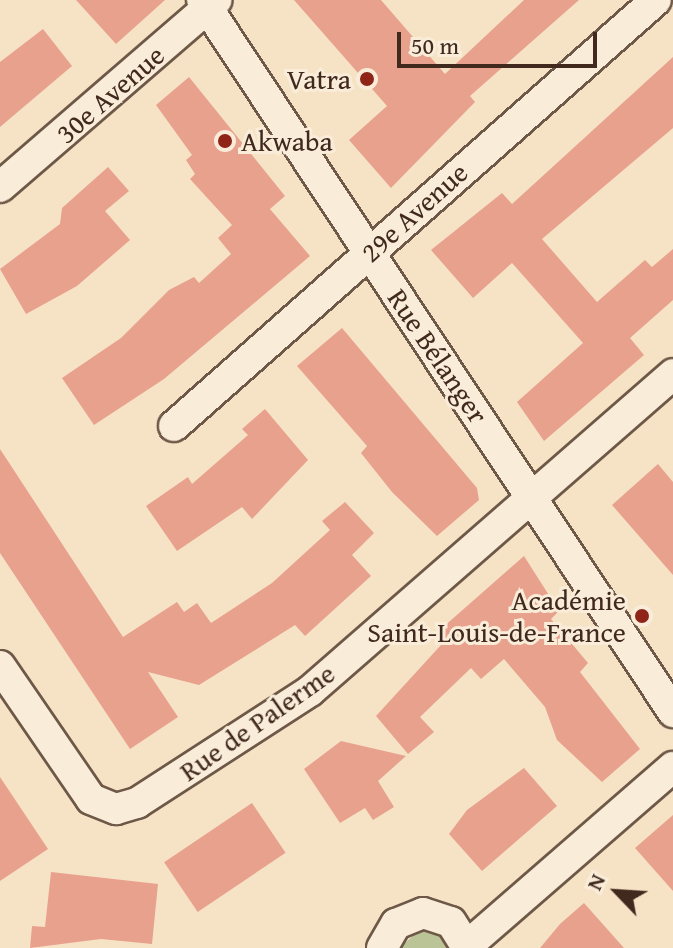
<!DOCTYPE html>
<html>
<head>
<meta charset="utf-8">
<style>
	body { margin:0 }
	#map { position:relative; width:673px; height:948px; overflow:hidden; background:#f6e3c6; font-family:"Gentium Book Plus",serif }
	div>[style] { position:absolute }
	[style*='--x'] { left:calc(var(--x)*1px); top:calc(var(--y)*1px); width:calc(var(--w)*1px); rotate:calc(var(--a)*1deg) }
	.green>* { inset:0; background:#bac497 }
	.building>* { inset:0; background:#e8a18d; transform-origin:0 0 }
	.roads { filter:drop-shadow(2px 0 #6e5847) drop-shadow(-2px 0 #6e5847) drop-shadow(0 2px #6e5847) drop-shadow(0 -2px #6e5847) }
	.minor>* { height:30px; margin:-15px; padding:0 15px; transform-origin:15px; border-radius:15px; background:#f9edda }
	.dots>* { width:22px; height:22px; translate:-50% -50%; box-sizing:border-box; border:4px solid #f9edda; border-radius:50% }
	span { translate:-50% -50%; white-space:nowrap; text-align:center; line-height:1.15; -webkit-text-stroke:6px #f9edda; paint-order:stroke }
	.poi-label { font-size:28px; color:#41291d }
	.right { translate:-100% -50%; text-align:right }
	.left { translate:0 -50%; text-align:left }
	.street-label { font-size:28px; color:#41291d }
	.north { position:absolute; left:577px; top:852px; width:80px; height:80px; -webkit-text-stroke:6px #f9edda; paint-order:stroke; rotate:295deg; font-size:22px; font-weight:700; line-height:32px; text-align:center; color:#41291d }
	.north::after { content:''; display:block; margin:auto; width:28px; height:36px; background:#41291d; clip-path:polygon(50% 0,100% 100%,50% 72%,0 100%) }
	.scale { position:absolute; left:397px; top:32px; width:200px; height:36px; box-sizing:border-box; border:4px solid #41291d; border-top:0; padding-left:10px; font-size:24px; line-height:28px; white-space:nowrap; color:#41291d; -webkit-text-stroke:6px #f9edda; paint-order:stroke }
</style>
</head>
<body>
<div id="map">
	<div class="green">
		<div style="clip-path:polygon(422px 928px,441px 932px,453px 948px,399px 948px)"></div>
	</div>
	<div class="building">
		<div style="clip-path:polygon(76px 0,165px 0,116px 44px)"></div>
		<div style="clip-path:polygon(294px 0,381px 0,445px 74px,524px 0,579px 0,470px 96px,475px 102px,391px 188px,349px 140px,387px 106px)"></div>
		<div style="clip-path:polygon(43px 29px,72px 66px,0 127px,0 62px)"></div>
		<div style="clip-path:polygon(673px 57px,673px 128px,542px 239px,597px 302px,645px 260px,652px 267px,673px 249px,673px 300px,630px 338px,644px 355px,544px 441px,517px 402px,583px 343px,512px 263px,473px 298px,431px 250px,502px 193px,512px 204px)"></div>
		<div style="clip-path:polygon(189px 77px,285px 196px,270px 209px,310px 256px,164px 379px,94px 425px,62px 378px,121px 338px,169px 290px,194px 277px,199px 283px,231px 254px,218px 238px,232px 225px,190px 179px,195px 174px,186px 160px,192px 155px,156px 105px)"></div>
		<div style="clip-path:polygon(108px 167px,129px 191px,105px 211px,130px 240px,77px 286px,26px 314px,0 269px,60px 224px,62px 208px)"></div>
		<div style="clip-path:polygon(342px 328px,477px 488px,479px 500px,437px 536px,392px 492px,361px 453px,367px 446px,297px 366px)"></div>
		<div style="clip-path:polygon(265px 409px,308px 460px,252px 519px,242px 507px,177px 551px,146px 506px,188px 477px,192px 484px,248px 435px,242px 429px)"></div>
		<div style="clip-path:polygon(0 449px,123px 637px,177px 602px,184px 612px,197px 603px,211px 623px,272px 583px,330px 530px,322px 521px,345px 502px,374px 533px,352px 555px,371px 576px,305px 636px,295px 625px,199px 685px,148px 672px,178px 717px,130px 749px,0 553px)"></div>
		<div style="clip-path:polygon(658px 464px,673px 482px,673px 575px,612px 505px)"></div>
		<div style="clip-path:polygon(524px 556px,559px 611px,551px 619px,588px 663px,580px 672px,640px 749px,602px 782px,557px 740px,545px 707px,504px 659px,481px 679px,471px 668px,420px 717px,434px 732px,408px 754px,376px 716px,441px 645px,433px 636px)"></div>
		<div style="clip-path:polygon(341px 741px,406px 756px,378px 781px,394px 807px,373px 820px,365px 808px,340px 823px,304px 769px)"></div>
		<div style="clip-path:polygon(524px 768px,557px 806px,482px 871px,449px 834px,467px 810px)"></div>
		<div style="clip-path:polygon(0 777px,48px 849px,0 881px)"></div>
		<div style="left:252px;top:803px;width:60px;height:106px;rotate:56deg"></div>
		<div style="clip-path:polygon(673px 815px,673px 891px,635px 848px)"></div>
		<div style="clip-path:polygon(51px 872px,158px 884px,152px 944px,101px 939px,30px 948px,32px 926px,45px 927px)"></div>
		<div style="clip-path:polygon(584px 903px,624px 948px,540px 948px,560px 924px)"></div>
	</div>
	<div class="roads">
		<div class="minor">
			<div style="--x:202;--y:0;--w:854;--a:56.51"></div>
			<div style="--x:0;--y:187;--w:286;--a:-40.8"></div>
			<div style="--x:174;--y:426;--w:643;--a:-41.47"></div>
			<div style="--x:0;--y:666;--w:161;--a:55.6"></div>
			<div style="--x:91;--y:799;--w:27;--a:22"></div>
			<div style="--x:116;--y:809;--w:22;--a:-16"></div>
			<div style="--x:137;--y:803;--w:206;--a:-32.9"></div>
			<div style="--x:310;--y:691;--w:482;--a:-41.1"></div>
			<div style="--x:467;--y:946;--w:273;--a:-41"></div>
			<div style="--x:382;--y:948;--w:28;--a:-60"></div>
			<div style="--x:396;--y:924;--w:29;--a:-22"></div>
			<div style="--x:423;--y:913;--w:29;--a:18"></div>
			<div style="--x:451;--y:922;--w:31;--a:58"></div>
		</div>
	</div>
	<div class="dots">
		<div style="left:367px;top:79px;background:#8f2418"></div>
		<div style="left:225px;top:141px;background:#8f2418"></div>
		<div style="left:642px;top:616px;background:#8f2418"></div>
	</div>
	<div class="poi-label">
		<span class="right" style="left:351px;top:79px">Vatra</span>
		<span class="left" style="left:241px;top:141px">Akwaba</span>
		<span class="right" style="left:626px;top:616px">Académie<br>Saint-Louis-de-France</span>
	</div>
	<div class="street-label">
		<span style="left:110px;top:94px;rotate:-41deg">30e Avenue</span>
		<span style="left:414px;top:212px;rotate:-42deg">29e Avenue</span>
		<span style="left:438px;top:356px;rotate:56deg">Rue Bélanger</span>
		<span style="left:257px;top:722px;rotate:-35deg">Rue de Palerme</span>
	</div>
	<div class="north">N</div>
	<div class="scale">50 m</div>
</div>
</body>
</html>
